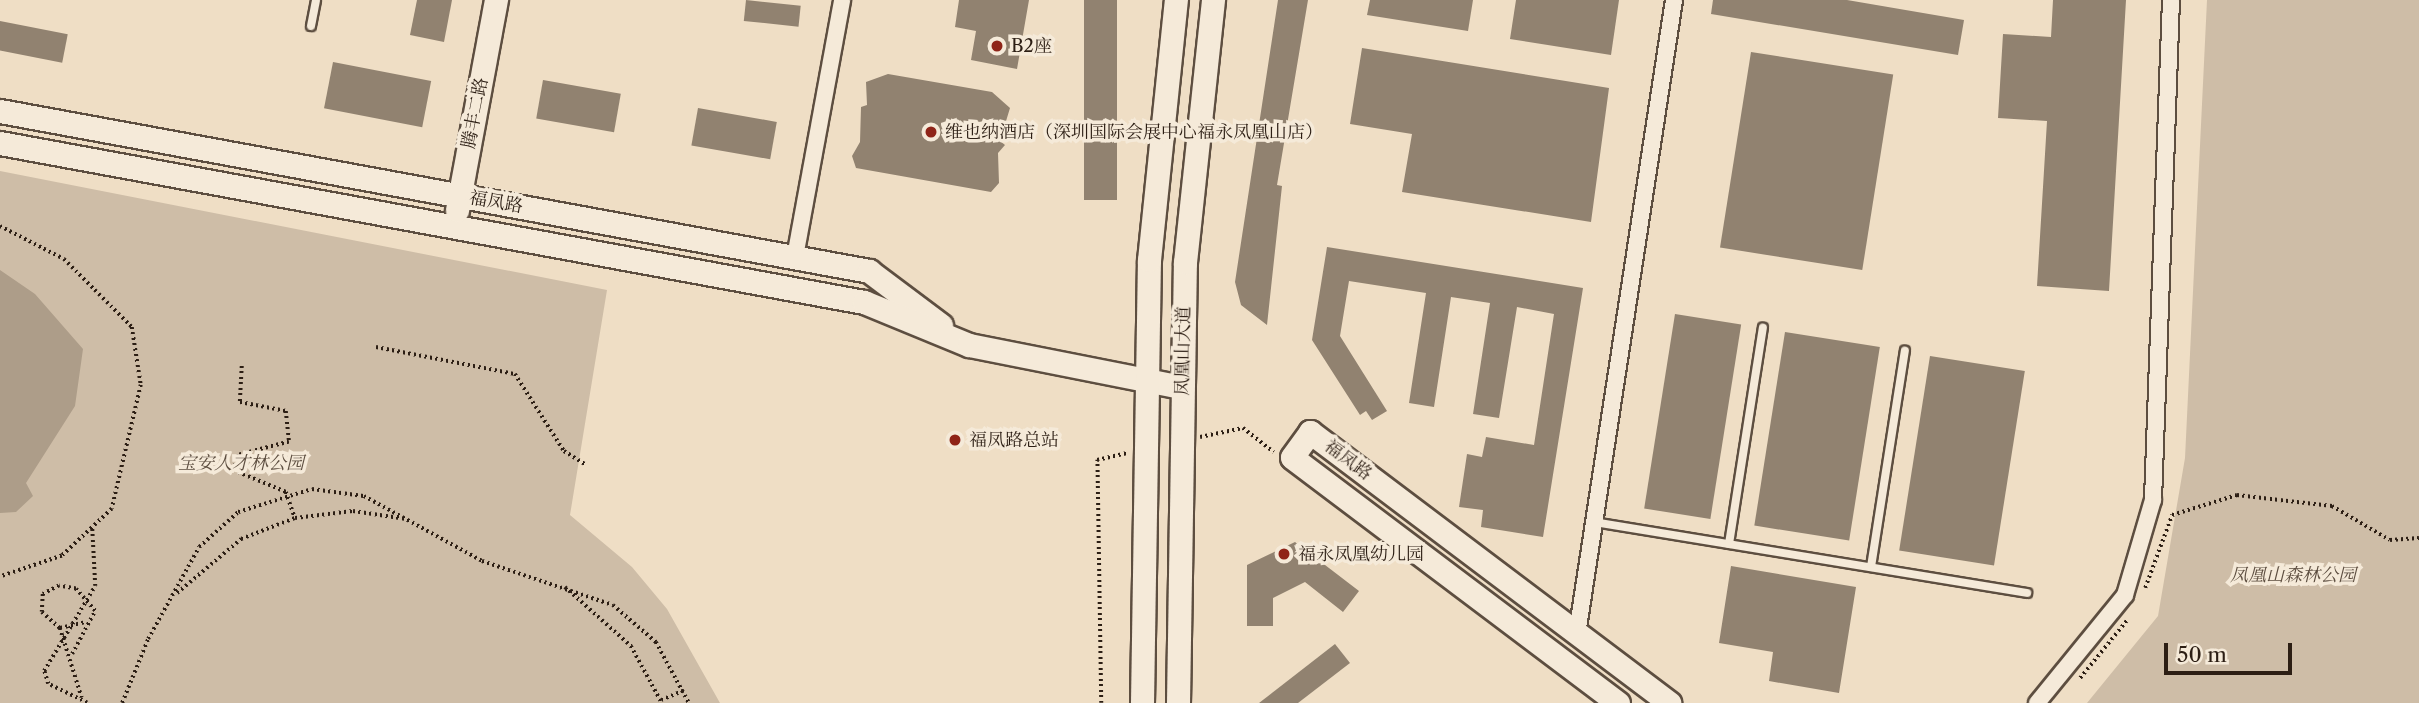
<!DOCTYPE html>
<html>
<head>
<meta charset="utf-8">
<style>
	body { margin:0 }
	#map { position:relative; width:2419px; height:703px; overflow:hidden; background:#efdec5; font-family:"Libre Caslon Text","Noto Serif SC",serif }
	div>[style] { position:absolute }
	[style*='--x'] { left:calc(var(--x)*1px); top:calc(var(--y)*1px); width:calc(var(--w)*1px); rotate:calc(var(--a)*1deg) }
	.green>* { inset:0; background:#cebda7 }
	.water>* { inset:0; background:#ad9d89 }
	.building>* { inset:0; background:#918270; transform-origin:0 0 }
	.path>* { height:3.5px; margin-top:-1.75px; transform-origin:0; background:repeating-linear-gradient(90deg,#2c1e14 0 2px,transparent 0 5.5px) }
	.roads { filter:drop-shadow(2px 0 #5d4e40) drop-shadow(-2px 0 #5d4e40) drop-shadow(0 2px #5d4e40) drop-shadow(0 -2px #5d4e40) }
	.lane>* { height:8px; margin:-4px; padding:0 4px; transform-origin:4px; border-radius:4px; background:#f5ead9 }
	.street>* { height:16px; margin:-8px; padding:0 8px; transform-origin:8px; border-radius:8px; background:#f5ead9 }
	.secondary>* { height:23px; margin:-11.5px; padding:0 11.5px; transform-origin:11.5px; border-radius:11.5px; background:#f5ead9 }
	.path-bridge>* { height:3.5px; margin-top:-1.75px; transform-origin:0; background:repeating-linear-gradient(90deg,#2c1e14 0 2px,transparent 0 5.5px) }
	.dots>* { width:19px; height:19px; translate:-50% -50%; box-sizing:border-box; border:4px solid #f5ead9; border-radius:50% }
	span { translate:-50% -50%; white-space:nowrap; text-align:center; line-height:1.15; -webkit-text-stroke:7px #f5ead9; paint-order:stroke }
	.poi-label { font-size:18px; color:#2c1e14 }
	.left { translate:0 -50%; text-align:left }
	.street-label { font-size:18px; color:#2c1e14 }
	.park-label { font-size:18px; color:#5d4e40; font-style:italic }
	.scale { position:absolute; left:2164px; top:643px; width:128px; height:32px; box-sizing:border-box; border:4px solid #2c1e14; border-top:0; padding-left:9px; font-size:21px; line-height:24px; white-space:nowrap; color:#2c1e14; -webkit-text-stroke:5px #f5ead9; paint-order:stroke }
</style>
</head>
<body>
<div id="map">
	<div class="green">
		<div style="clip-path:polygon(2207px 0,2419px 0,2419px 703px,2087px 703px,2158px 616px,2185px 458px)"></div>
		<div style="clip-path:polygon(0 171px,607px 290px,570px 515px,632px 567px,667px 609px,720px 703px,0 703px)"></div>
	</div>
	<div class="water">
		<div style="clip-path:polygon(0 270px,35px 294px,83px 349px,75px 406px,26px 483px,33px 496px,16px 512px,0 513px)"></div>
	</div>
	<div class="building">
		<div style="clip-path:polygon(417px 0,452px 0,444px 42px,410px 35px)"></div>
		<div style="left:746px;top:0;width:55px;height:21px;rotate:6deg"></div>
		<div style="clip-path:polygon(959px 0,1029px 0,1017px 69px,971px 60px,976px 31px,955px 27px)"></div>
		<div style="left:1084px;top:0;width:33px;height:200px"></div>
		<div style="clip-path:polygon(1278px 0,1308px 0,1277px 185px,1282px 186px,1267px 325px,1241px 305px,1235px 282px)"></div>
		<div style="clip-path:polygon(1370px 0,1473px 0,1468px 31px,1367px 15px)"></div>
		<div style="clip-path:polygon(1516px 0,1619px 0,1611px 55px,1510px 39px)"></div>
		<div style="clip-path:polygon(1713px 0,1847px 0,1964px 20px,1958px 55px,1711px 14px)"></div>
		<div style="clip-path:polygon(2053px 0,2126px 0,2109px 291px,2037px 286px,2047px 121px,1998px 118px,2003px 34px,2051px 37px)"></div>
		<div style="left:0;top:21px;width:69px;height:29px;rotate:11deg"></div>
		<div style="clip-path:polygon(1362px 48px,1609px 88px,1591px 222px,1402px 192px,1412px 134px,1350px 124px)"></div>
		<div style="left:1751px;top:52px;width:144px;height:198px;rotate:9deg"></div>
		<div style="left:333px;top:62px;width:100px;height:47px;rotate:11deg"></div>
		<div style="clip-path:polygon(888px 74px,992px 92px,1010px 108px,1000px 141px,1005px 145px,998px 153px,999px 183px,991px 192px,856px 168px,852px 156px,860px 142px,861px 107px,867px 105px,866px 82px)"></div>
		<div style="left:543px;top:80px;width:79px;height:39px;rotate:10deg"></div>
		<div style="left:698px;top:108px;width:80px;height:38px;rotate:10deg"></div>
		<div style="clip-path:polygon(1327px 247px,1583px 288px,1543px 537px,1481px 527px,1483px 510px,1459px 507px,1467px 454px,1482px 457px,1486px 437px,1534px 445px,1554px 314px,1517px 307px,1499px 418px,1473px 414px,1490px 303px,1451px 297px,1434px 407px,1409px 403px,1426px 293px,1349px 281px,1340px 336px,1387px 411px,1372px 420px,1366px 411px,1360px 415px,1312px 340px)"></div>
		<div style="left:1675px;top:314px;width:67px;height:197px;rotate:9deg"></div>
		<div style="left:1785px;top:332px;width:96px;height:196px;rotate:9deg"></div>
		<div style="left:1930px;top:356px;width:96px;height:197px;rotate:9deg"></div>
		<div style="clip-path:polygon(1295px 542px,1359px 591px,1343px 612px,1305px 582px,1273px 598px,1273px 626px,1247px 626px,1247px 565px)"></div>
		<div style="clip-path:polygon(1731px 566px,1856px 587px,1839px 693px,1769px 681px,1773px 652px,1719px 643px)"></div>
		<div style="clip-path:polygon(1335px 644px,1350px 663px,1298px 703px,1259px 703px)"></div>
	</div>
	<div class="path">
		<div style="--x:0;--y:226;--w:72;--a:27.3"></div>
		<div style="--x:64;--y:259;--w:96;--a:45"></div>
		<div style="--x:132;--y:327;--w:59;--a:81.2"></div>
		<div style="--x:141;--y:385;--w:127;--a:103.2"></div>
		<div style="--x:112;--y:509;--w:69;--a:136.8"></div>
		<div style="--x:62;--y:556;--w:65;--a:161.3"></div>
		<div style="--x:376;--y:347;--w:142;--a:11"></div>
		<div style="--x:515;--y:374;--w:91;--a:57.5"></div>
		<div style="--x:564;--y:451;--w:26;--a:32"></div>
		<div style="--x:242;--y:366;--w:36;--a:93"></div>
		<div style="--x:240;--y:402;--w:47;--a:11.1"></div>
		<div style="--x:286;--y:411;--w:31;--a:84"></div>
		<div style="--x:289;--y:442;--w:52;--a:165.4"></div>
		<div style="--x:239;--y:455;--w:9;--a:117"></div>
		<div style="--x:235;--y:463;--w:9;--a:72"></div>
		<div style="--x:238;--y:472;--w:52;--a:22.6"></div>
		<div style="--x:286;--y:492;--w:28;--a:71"></div>
		<div style="--x:1200;--y:437;--w:44;--a:-11.8"></div>
		<div style="--x:1243;--y:428;--w:39;--a:38"></div>
		<div style="--x:565;--y:587;--w:89;--a:41.8"></div>
		<div style="--x:631;--y:646;--w:65;--a:61.5"></div>
		<div style="--x:2145;--y:588;--w:78;--a:-69.7"></div>
		<div style="--x:2172;--y:515;--w:68;--a:-17.1"></div>
		<div style="--x:2237;--y:495;--w:96;--a:6.6"></div>
		<div style="--x:2332;--y:506;--w:67;--a:30.4"></div>
		<div style="--x:2390;--y:540;--w:29;--a:-4"></div>
		<div style="--x:177;--y:593;--w:84;--a:-40.2"></div>
		<div style="--x:241;--y:539;--w:58;--a:-21.3"></div>
		<div style="--x:295;--y:518;--w:58;--a:-6.9"></div>
		<div style="--x:353;--y:511;--w:54;--a:8.6"></div>
		<div style="--x:2080;--y:678;--w:76;--a:-50.9"></div>
		<div style="--x:661;--y:700;--w:26;--a:-23"></div>
		<div style="--x:87;--y:703;--w:43;--a:-154"></div>
		<div style="--x:48;--y:684;--w:14;--a:-107"></div>
		<div style="--x:44;--y:671;--w:99;--a:-59"></div>
		<div style="--x:95;--y:586;--w:58;--a:-93"></div>
		<div style="--x:122;--y:703;--w:69;--a:-67.9"></div>
		<div style="--x:148;--y:639;--w:105;--a:-61"></div>
		<div style="--x:199;--y:547;--w:52;--a:-41.9"></div>
		<div style="--x:238;--y:512;--w:77;--a:-17.3"></div>
		<div style="--x:312;--y:489;--w:52;--a:7.7"></div>
		<div style="--x:364;--y:496;--w:135;--a:28.8"></div>
		<div style="--x:482;--y:561;--w:138;--a:18.6"></div>
		<div style="--x:613;--y:605;--w:57;--a:40.7"></div>
		<div style="--x:656;--y:642;--w:69;--a:61.6"></div>
		<div style="--x:1101;--y:703;--w:243;--a:-90.9"></div>
		<div style="--x:1097;--y:460;--w:31;--a:-13"></div>
	</div>
	<div class="roads">
		<div class="lane">
			<div style="--x:311;--y:26;--w:26;--a:-79"></div>
			<div style="--x:1594;--y:522;--w:439;--a:9.3"></div>
			<div style="--x:1729;--y:544;--w:219;--a:-81.1"></div>
			<div style="--x:1871;--y:567;--w:219;--a:-81.1"></div>
		</div>
		<div class="street">
			<div style="--x:795;--y:257;--w:261;--a:-79.6"></div>
			<div style="--x:1577;--y:634;--w:641;--a:-81.3"></div>
			<div style="--x:2037;--y:703;--w:139;--a:-50.8"></div>
			<div style="--x:2125;--y:595;--w:99;--a:-73.6"></div>
			<div style="--x:2153;--y:500;--w:500;--a:-87.94"></div>
		</div>
		<div class="secondary">
			<div style="--x:0;--y:111;--w:884;--a:10.43"></div>
			<div style="--x:869;--y:271;--w:90;--a:36.9"></div>
			<div style="--x:0;--y:143;--w:879;--a:10.43"></div>
			<div style="--x:864;--y:302;--w:113;--a:22.3"></div>
			<div style="--x:969;--y:345;--w:217;--a:11.2"></div>
			<div style="--x:457;--y:210;--w:214;--a:-79.5"></div>
			<div style="--x:1142;--y:703;--w:443;--a:-89.1"></div>
			<div style="--x:1149;--y:260;--w:261;--a:-84.1"></div>
			<div style="--x:1178;--y:703;--w:441;--a:-89.1"></div>
			<div style="--x:1185;--y:262;--w:263;--a:-83.9"></div>
			<div style="--x:1618;--y:703;--w:408;--a:-143"></div>
			<div style="--x:1292;--y:457;--w:31;--a:-54"></div>
			<div style="--x:1310;--y:432;--w:450;--a:37"></div>
		</div>
	</div>
	<div class="path-bridge">
		<div style="--x:60;--y:628;--w:27;--a:-13"></div>
		<div style="--x:72;--y:654;--w:49;--a:-61.9"></div>
		<div style="--x:95;--y:611;--w:29;--a:-131"></div>
		<div style="--x:76;--y:589;--w:17;--a:-170"></div>
		<div style="--x:59;--y:586;--w:18;--a:153"></div>
		<div style="--x:43;--y:594;--w:18;--a:93"></div>
		<div style="--x:42;--y:612;--w:24;--a:42"></div>
		<div style="--x:60;--y:628;--w:73;--a:72.6"></div>
	</div>
	<div class="dots">
		<div style="left:997px;top:46px;background:#8f2418"></div>
		<div style="left:931px;top:132px;background:#8f2418"></div>
		<div style="left:955px;top:440px;background:#8f2418"></div>
		<div style="left:1284px;top:554px;background:#8f2418"></div>
	</div>
	<div class="poi-label">
		<span class="left" style="left:1011px;top:46px">B2座</span>
		<span class="left" style="left:945px;top:132px">维也纳酒店（深圳国际会展中心福永凤凰山店）</span>
		<span class="left" style="left:969px;top:440px">福凤路总站</span>
		<span class="left" style="left:1298px;top:554px">福永凤凰幼儿园</span>
	</div>
	<div class="street-label">
		<span style="left:475px;top:113px;rotate:-79deg">腾丰二路</span>
		<span style="left:496px;top:202px;rotate:10deg">福凤路</span>
		<span style="left:1183px;top:351px;rotate:-89deg">凤凰山大道</span>
		<span style="left:1348px;top:460px;rotate:37deg">福凤路</span>
	</div>
	<div class="park-label">
		<span style="left:241px;top:463px">宝安人才林公园</span>
		<span style="left:2293px;top:575px">凤凰山森林公园</span>
	</div>
	<div class="scale">50 m</div>
</div>
</body>
</html>
